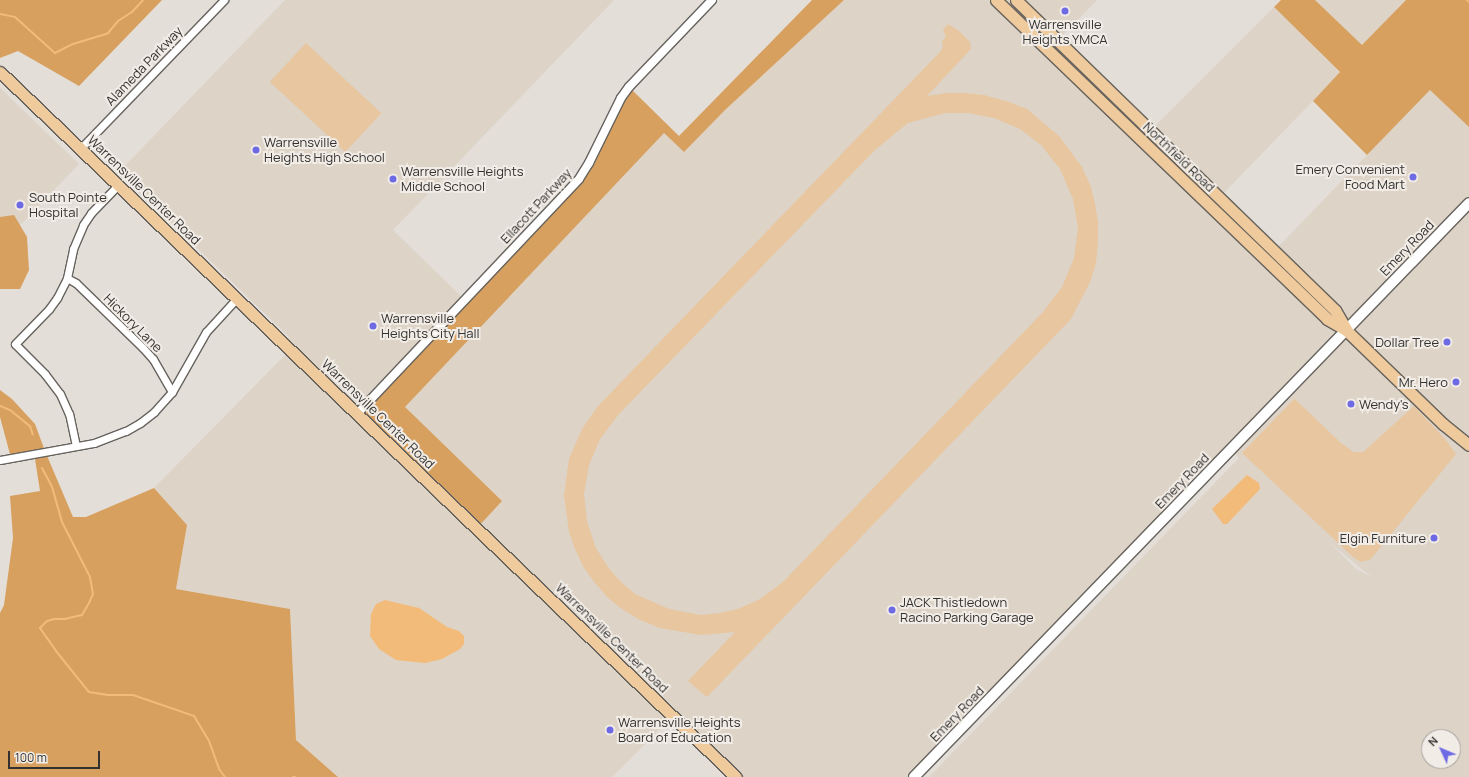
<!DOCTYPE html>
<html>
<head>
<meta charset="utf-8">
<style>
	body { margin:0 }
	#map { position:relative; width:1469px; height:777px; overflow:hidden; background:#e4ded9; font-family:Manrope,sans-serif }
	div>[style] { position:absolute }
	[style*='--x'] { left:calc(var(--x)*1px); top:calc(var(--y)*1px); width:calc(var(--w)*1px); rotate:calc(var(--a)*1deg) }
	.built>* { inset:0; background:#ddd3c7 }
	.green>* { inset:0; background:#e8c69f; transform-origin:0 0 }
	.forest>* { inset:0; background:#d7a05e }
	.water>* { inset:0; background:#f3bb79 }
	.stream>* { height:2px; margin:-1px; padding:0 1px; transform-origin:1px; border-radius:1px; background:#f3bb79 }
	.roads { filter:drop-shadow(1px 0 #67635e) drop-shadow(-1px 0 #67635e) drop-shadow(0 1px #67635e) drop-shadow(0 -1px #67635e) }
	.minor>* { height:7px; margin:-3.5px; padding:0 3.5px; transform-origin:3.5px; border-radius:3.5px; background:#fff }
	.tertiary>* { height:8px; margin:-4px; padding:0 4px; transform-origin:4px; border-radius:4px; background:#fff }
	.secondary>* { height:10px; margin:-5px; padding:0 5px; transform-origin:5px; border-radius:5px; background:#fff }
	.primary>* { height:11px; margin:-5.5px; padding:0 5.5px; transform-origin:5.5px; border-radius:5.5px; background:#efca9c }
	.dots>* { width:11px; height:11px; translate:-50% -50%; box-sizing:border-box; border:2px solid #f1ece6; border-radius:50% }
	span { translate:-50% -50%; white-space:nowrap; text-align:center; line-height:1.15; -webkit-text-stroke:4px #f1ece6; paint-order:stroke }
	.poi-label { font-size:13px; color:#33312f }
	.left { translate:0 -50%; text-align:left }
	.right { translate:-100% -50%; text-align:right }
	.street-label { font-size:13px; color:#33312f }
	.north { position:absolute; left:1421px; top:729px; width:40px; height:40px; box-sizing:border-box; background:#f1ece6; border:1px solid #a5a19d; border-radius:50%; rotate:314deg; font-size:11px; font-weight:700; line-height:16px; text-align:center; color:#33312f }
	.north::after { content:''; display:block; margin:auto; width:14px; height:18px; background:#6d6ae4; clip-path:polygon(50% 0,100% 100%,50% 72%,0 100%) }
	.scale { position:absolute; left:8px; top:751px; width:92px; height:18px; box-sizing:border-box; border:2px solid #33312f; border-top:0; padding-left:5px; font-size:12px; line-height:14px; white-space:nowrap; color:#33312f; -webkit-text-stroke:3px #f1ece6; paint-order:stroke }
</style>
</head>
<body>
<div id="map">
	<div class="built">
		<div style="clip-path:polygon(evenodd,285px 0,614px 0,393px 230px,465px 300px,379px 434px,664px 133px,684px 152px,725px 110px,844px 0,1097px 0,1058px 40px,1151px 130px,1274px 7px,1340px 73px,1220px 197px,1275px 250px,1430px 90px,1469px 127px,1469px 777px,929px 777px,1239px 458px,1231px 449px,914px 777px,736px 777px,673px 716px,612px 777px,338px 777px,296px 740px,290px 609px,176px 589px,187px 525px,154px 488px,290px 350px,284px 343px,289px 337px,119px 172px,285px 0,1328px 541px,1363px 570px,1372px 577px,1356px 569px,1328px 541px,285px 0,1429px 737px,1453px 737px,1453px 761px,1429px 761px,1429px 737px)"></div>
		<div style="clip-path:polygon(1315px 0,1406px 0,1362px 46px)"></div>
		<div style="clip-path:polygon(0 88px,79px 164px,0 246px)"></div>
	</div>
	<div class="green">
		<div style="clip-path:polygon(evenodd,948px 24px,959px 31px,970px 42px,971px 49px,927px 96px,947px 93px,964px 93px,984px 95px,1009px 102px,1027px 109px,1059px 136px,1082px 167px,1091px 187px,1095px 204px,1098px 222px,1098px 241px,1096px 263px,1090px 282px,1071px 319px,707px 697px,688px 681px,735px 632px,701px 635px,660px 628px,640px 620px,622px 609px,608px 598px,595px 583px,584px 568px,575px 549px,569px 532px,564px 495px,569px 459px,582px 429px,598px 406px,939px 53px,943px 48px,942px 41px,946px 36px,943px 30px,948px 24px,945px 113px,968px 113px,994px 118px,1020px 129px,1041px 145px,1060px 169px,1073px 199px,1078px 228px,1074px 258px,1062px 287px,1043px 312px,783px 582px,760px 599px,738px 609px,720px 613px,701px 615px,669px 609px,635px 594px,620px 581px,608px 567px,596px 548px,587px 522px,584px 494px,589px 465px,600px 439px,619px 414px,875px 150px,908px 123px,945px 113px)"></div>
		<div style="left:306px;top:43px;width:103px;height:53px;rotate:43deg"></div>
		<div style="clip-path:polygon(1294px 399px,1296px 400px,1342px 444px,1354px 452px,1363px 452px,1414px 406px,1445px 439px,1456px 454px,1371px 559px,1361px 562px,1353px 557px,1242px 453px)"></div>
	</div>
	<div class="forest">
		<div style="clip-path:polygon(0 0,162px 0,79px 86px,18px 51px,0 58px)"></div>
		<div style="clip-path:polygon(812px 0,844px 0,725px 110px,684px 152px,664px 133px,405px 407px,502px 501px,477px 528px,357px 414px,579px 179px,629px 87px,679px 136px)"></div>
		<div style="clip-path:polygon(1281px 0,1315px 0,1362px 45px,1406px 0,1469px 0,1469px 127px,1430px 90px,1367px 155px,1313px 101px,1340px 72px,1274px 7px)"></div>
		<div style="clip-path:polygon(14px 215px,27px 237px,29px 270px,20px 289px,0 289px,0 217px)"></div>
		<div style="clip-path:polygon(0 390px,12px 399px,35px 424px,45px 451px,73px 517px,86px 517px,154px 488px,187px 525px,176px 589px,290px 609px,296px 740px,338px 777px,0 777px,0 613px,4px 605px,13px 538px,10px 496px,40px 491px,34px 453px,11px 458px,0 417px)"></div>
	</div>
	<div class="water">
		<div style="clip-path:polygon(1247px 475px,1259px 483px,1260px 489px,1227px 524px,1223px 524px,1212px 509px)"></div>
		<div style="clip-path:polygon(385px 600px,419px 608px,447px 627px,459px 631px,464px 636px,464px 644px,460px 649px,442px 659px,425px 663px,396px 660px,379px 649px,370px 636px,371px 614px,376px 604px)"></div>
	</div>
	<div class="stream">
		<div style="--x:1467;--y:0;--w:3;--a:45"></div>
		<div style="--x:0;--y:14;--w:15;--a:11"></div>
		<div style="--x:15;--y:17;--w:54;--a:42"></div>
		<div style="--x:55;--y:53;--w:20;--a:-27"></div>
		<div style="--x:73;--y:44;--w:37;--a:-17"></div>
		<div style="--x:108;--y:33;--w:16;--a:-50"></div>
		<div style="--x:118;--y:21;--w:17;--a:-33"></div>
		<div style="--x:132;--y:12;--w:16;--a:-47"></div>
		<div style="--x:0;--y:406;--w:11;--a:22"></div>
		<div style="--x:10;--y:410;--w:26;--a:39"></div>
		<div style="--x:30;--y:426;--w:9;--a:72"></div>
		<div style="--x:42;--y:468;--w:21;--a:62"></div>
		<div style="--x:52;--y:487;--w:36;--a:74"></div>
		<div style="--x:62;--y:522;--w:62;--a:63"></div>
		<div style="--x:90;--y:577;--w:17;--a:80"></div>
		<div style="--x:93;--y:594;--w:10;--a:114"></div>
		<div style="--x:89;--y:603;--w:14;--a:120"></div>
		<div style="--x:82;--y:615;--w:17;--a:167"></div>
		<div style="--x:65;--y:619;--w:11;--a:180"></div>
		<div style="--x:54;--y:619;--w:7;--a:164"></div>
		<div style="--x:47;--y:621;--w:10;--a:135"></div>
		<div style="--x:40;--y:628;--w:28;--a:55"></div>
		<div style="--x:56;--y:651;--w:53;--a:51.2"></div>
		<div style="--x:89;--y:692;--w:19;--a:9"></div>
		<div style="--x:108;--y:695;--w:25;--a:0"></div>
		<div style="--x:133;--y:695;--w:65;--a:19"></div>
		<div style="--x:194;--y:716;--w:29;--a:59"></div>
		<div style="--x:209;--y:741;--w:30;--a:70"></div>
		<div style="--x:219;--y:769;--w:10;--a:53"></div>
		<div style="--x:293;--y:777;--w:2;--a:0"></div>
	</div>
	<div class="roads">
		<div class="minor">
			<div style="--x:81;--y:148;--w:206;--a:-46"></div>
			<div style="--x:67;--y:278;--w:10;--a:29"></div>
			<div style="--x:76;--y:283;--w:93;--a:44.1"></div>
			<div style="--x:143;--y:348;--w:15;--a:48"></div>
			<div style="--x:153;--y:359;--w:38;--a:60"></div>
			<div style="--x:76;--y:446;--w:33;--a:-102"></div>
			<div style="--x:69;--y:414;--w:22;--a:-114"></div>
			<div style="--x:60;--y:394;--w:25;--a:-127"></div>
			<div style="--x:45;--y:374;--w:42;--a:-135"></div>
			<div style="--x:15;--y:344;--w:49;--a:-45.8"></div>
			<div style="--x:49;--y:309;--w:14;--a:-54"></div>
			<div style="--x:57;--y:298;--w:22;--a:-63"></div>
			<div style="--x:67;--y:278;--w:30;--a:-78"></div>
			<div style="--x:73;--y:249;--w:26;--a:-67"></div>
			<div style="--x:83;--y:225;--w:14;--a:-56"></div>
			<div style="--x:91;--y:213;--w:39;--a:-46"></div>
			<div style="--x:0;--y:460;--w:96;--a:-10.3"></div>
			<div style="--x:94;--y:443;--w:34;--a:-21"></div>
			<div style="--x:126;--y:431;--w:16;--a:-30"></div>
			<div style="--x:140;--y:423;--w:18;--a:-38"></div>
			<div style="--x:154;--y:412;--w:27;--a:-48"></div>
			<div style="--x:172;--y:392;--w:69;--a:-60.5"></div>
			<div style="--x:206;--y:332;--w:46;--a:-47.6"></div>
		</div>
		<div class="tertiary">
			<div style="--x:357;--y:414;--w:323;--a:-46.6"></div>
			<div style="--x:579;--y:179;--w:19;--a:-58"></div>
			<div style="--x:589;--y:163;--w:72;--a:-63.8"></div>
			<div style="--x:621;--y:98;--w:14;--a:-54"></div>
			<div style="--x:629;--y:87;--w:120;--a:-46.3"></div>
		</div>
		<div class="secondary">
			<div style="--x:914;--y:777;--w:798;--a:-45.96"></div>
		</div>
		<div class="primary">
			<div style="--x:996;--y:0;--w:460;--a:43.9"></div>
			<div style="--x:1327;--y:319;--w:22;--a:30"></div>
			<div style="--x:1346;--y:330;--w:135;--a:44.1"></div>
			<div style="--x:1443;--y:424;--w:33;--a:39"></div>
			<div style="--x:1016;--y:0;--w:445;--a:44.2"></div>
			<div style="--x:1335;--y:310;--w:22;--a:60"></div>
			<div style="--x:0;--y:72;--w:1019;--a:43.77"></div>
		</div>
	</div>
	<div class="dots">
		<div style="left:1065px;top:11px;background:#6d6ae4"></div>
		<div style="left:256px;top:150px;background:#6d6ae4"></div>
		<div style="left:1413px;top:177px;background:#6d6ae4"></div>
		<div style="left:393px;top:179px;background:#6d6ae4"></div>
		<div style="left:20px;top:205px;background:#6d6ae4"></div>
		<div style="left:373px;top:326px;background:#6d6ae4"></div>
		<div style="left:1447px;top:342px;background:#6d6ae4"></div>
		<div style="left:1456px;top:382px;background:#6d6ae4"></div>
		<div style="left:1351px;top:404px;background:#6d6ae4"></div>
		<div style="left:1434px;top:538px;background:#6d6ae4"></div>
		<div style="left:892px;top:610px;background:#6d6ae4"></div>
		<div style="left:610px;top:730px;background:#6d6ae4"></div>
	</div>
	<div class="poi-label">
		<span style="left:1065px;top:32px">Warrensville<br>Heights YMCA</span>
		<span class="left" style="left:264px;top:150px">Warrensville<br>Heights High School</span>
		<span class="right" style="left:1405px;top:177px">Emery Convenient<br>Food Mart</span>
		<span class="left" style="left:401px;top:179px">Warrensville Heights<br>Middle School</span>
		<span class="left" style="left:29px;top:205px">South Pointe<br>Hospital</span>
		<span class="left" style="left:381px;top:326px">Warrensville<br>Heights City Hall</span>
		<span class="right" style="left:1439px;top:342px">Dollar Tree</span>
		<span class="right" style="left:1448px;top:382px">Mr. Hero</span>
		<span class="left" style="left:1359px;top:404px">Wendy's</span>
		<span class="right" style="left:1426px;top:538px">Elgin Furniture</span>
		<span class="left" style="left:900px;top:610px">JACK Thistledown<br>Racino Parking Garage</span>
		<span class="left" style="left:618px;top:730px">Warrensville Heights<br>Board of Education</span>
	</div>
	<div class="street-label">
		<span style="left:144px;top:66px;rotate:-46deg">Alameda Parkway</span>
		<span style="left:1179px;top:157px;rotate:44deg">Northfield Road</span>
		<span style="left:144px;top:190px;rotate:44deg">Warrensville Center Road</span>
		<span style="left:536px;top:206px;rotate:-47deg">Ellacott Parkway</span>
		<span style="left:1407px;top:248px;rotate:-46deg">Emery Road</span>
		<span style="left:133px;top:323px;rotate:45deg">Hickory Lane</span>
		<span style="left:378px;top:414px;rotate:44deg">Warrensville Center Road</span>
		<span style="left:1182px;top:481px;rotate:-46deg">Emery Road</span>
		<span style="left:612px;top:638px;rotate:44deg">Warrensville Center Road</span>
		<span style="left:957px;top:714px;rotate:-46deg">Emery Road</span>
	</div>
	<div class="north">N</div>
	<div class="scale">100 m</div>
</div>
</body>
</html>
